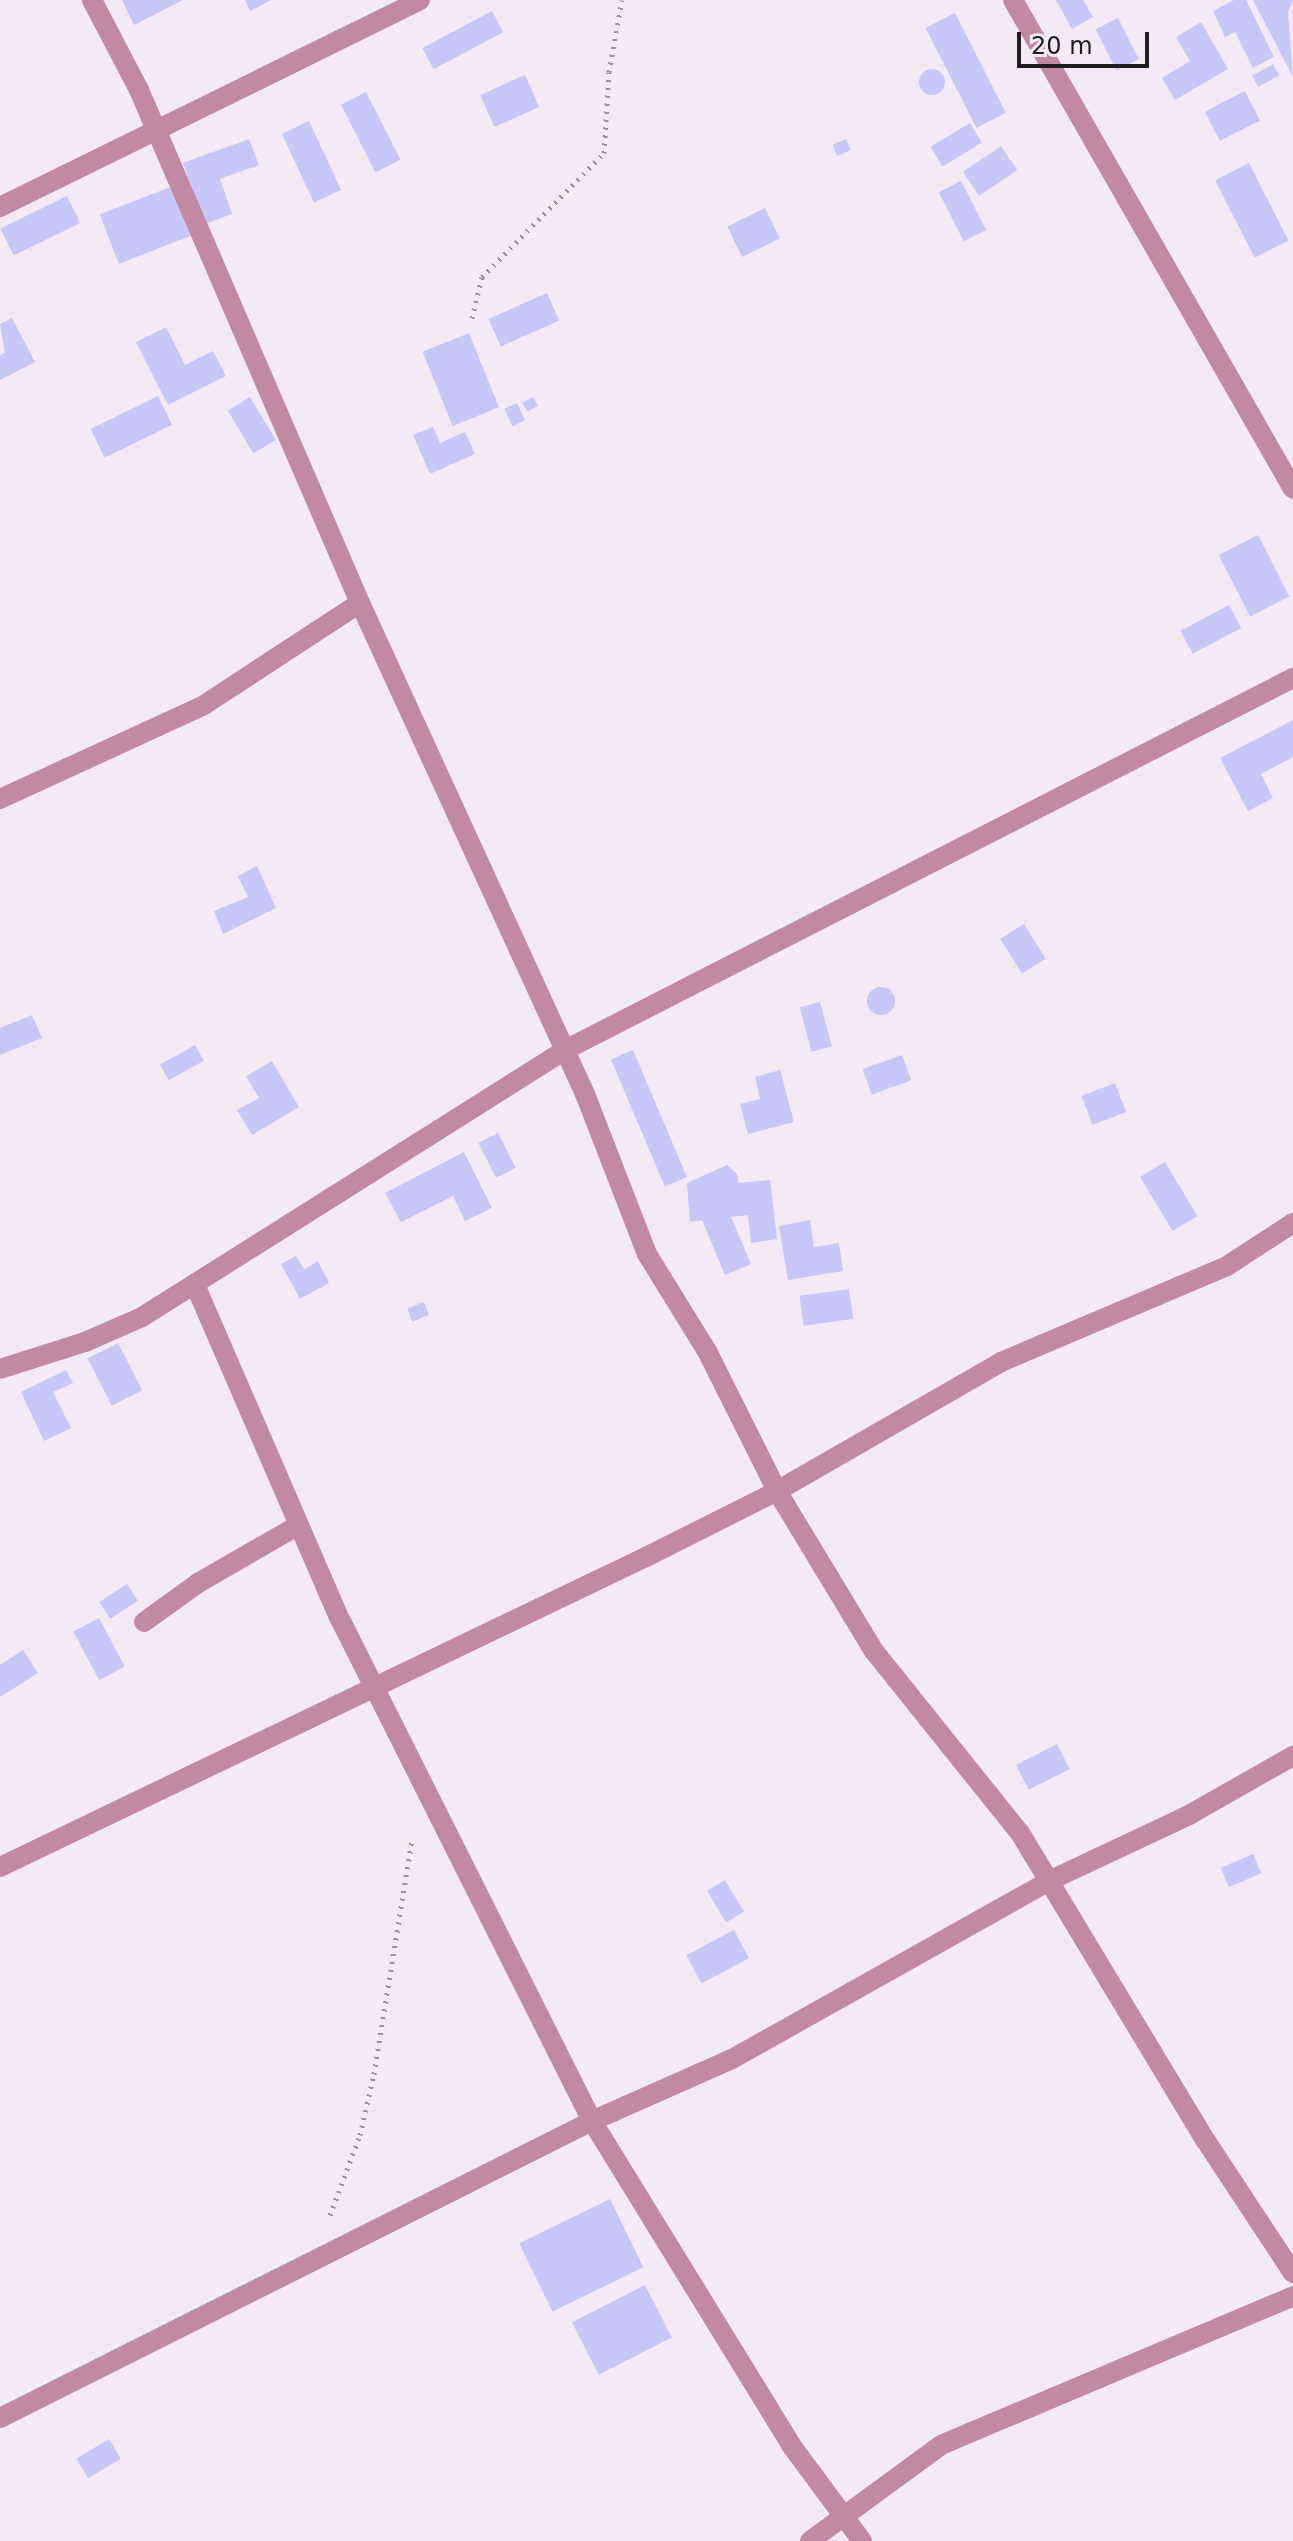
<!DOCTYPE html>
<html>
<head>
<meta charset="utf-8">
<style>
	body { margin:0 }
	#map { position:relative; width:1293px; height:2541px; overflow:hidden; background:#f3eaf6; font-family:"DejaVu Sans",sans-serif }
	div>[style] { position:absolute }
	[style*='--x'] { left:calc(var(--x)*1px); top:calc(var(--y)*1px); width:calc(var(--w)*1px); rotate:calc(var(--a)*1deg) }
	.building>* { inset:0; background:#c7c7f8; transform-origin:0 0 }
	.round { border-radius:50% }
	.path>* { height:5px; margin-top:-2.5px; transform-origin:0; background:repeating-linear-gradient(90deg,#97919a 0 2px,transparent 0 8px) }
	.minor>* { height:20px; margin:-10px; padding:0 10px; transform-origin:10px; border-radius:10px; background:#c289a2 }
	span { translate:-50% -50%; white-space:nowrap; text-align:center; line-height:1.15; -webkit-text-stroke:8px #f3eaf6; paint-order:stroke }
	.scale { position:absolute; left:1017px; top:32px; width:132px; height:36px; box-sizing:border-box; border:4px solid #1f1c20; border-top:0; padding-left:10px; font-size:24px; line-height:28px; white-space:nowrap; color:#1f1c20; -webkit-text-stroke:6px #f3eaf6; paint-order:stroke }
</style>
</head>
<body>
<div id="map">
	<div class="building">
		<div style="clip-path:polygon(122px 0,183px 0,134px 25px)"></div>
		<div style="clip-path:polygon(245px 0,271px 0,250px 11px)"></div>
		<div style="clip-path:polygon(1056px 0,1083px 0,1093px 17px,1072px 29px)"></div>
		<div style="clip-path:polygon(1234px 0,1246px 0,1274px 57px,1253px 68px,1235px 32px,1225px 37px,1213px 11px)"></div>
		<div style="clip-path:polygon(1253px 0,1293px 0,1288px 12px,1293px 77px)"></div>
		<div style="left:492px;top:11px;width:24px;height:79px;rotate:62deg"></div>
		<div style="left:955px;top:13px;width:112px;height:33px;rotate:63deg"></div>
		<div style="left:1118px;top:18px;width:46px;height:25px;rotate:63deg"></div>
		<div style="clip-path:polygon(1201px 22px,1228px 69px,1175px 100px,1162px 78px,1190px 61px,1176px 37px)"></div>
		<div style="left:1273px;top:64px;width:13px;height:24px;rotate:61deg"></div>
		<div class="round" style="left:919px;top:69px;width:26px;height:26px"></div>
		<div style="left:525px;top:75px;width:35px;height:49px;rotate:66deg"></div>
		<div style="left:1245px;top:91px;width:33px;height:45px;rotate:63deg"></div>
		<div style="left:366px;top:92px;width:76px;height:28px;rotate:63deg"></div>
		<div style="left:309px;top:121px;width:76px;height:30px;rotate:65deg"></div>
		<div style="left:970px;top:123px;width:23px;height:46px;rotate:59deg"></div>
		<div style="clip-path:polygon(249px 139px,259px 165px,220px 179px,232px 214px,205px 224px,183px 163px)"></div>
		<div style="left:846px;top:139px;width:12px;height:15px;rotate:66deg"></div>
		<div style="left:1001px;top:146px;width:29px;height:46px;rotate:56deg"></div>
		<div style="left:1249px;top:163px;width:87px;height:38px;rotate:63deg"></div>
		<div style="left:961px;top:181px;width:55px;height:25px;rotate:63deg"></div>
		<div style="left:181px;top:183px;width:53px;height:87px;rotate:69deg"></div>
		<div style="left:67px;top:196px;width:30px;height:74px;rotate:64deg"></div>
		<div style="left:765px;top:208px;width:34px;height:42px;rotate:64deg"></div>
		<div style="left:547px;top:293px;width:30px;height:64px;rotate:66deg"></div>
		<div style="clip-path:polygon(12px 318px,35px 362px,0 380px,0 355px,5px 353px,0 324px)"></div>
		<div style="clip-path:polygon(166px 327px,185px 365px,213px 351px,226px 376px,168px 405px,136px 342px)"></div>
		<div style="left:469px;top:333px;width:80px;height:50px;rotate:68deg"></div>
		<div style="left:158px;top:396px;width:32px;height:75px;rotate:64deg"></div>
		<div style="left:250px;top:397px;width:50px;height:26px;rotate:59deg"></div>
		<div style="left:533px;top:397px;width:10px;height:12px;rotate:61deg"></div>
		<div style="left:517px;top:403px;width:19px;height:14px;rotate:65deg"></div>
		<div style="clip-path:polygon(433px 427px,440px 443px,465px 432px,475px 454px,430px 474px,413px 435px)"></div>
		<div style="left:1258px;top:535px;width:69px;height:44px;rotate:63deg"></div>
		<div style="left:1229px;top:605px;width:26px;height:55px;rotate:62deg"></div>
		<div style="clip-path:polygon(1293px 720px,1293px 757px,1261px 774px,1273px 798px,1248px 811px,1220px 758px)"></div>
		<div style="clip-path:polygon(257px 866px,276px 908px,223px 934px,214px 911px,248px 897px,238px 876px)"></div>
		<div style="left:1024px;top:924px;width:41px;height:28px;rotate:58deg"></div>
		<div class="round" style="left:867px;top:987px;width:28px;height:28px"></div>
		<div style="left:820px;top:1002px;width:46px;height:21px;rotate:75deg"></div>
		<div style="clip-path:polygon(32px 1015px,42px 1038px,0 1055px,0 1028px)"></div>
		<div style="left:195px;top:1045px;width:18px;height:40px;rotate:61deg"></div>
		<div style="left:633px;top:1050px;width:138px;height:24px;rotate:67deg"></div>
		<div style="left:902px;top:1055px;width:27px;height:42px;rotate:70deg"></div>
		<div style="clip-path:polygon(272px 1061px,299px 1107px,252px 1135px,237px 1110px,259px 1098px,246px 1076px)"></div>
		<div style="clip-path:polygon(780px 1070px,794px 1122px,748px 1134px,740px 1104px,760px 1099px,755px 1077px)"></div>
		<div style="left:1115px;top:1083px;width:31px;height:36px;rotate:69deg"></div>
		<div style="left:498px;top:1133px;width:39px;height:22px;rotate:63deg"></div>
		<div style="clip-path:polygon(464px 1152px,492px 1208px,465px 1221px,453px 1196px,401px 1222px,385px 1193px)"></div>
		<div style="left:1165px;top:1162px;width:63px;height:29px;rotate:59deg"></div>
		<div style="clip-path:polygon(727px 1165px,738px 1175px,738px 1183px,770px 1180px,777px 1239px,751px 1243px,748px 1215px,731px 1217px,751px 1264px,725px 1275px,702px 1220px,690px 1222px,687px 1183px)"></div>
		<div style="clip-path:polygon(810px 1220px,814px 1247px,839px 1243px,843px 1271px,788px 1280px,779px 1226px)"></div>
		<div style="clip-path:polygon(296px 1256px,304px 1269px,318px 1261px,329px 1283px,300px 1299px,281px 1264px)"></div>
		<div style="left:849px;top:1289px;width:30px;height:50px;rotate:82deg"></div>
		<div style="left:424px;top:1302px;width:14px;height:18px;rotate:69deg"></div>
		<div style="left:118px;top:1343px;width:53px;height:34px;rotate:63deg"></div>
		<div style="clip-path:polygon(66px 1370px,73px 1383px,53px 1392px,71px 1428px,44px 1441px,21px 1392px)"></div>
		<div style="left:127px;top:1584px;width:20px;height:33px;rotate:57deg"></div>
		<div style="left:99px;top:1618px;width:55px;height:29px;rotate:62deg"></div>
		<div style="clip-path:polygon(23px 1650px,38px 1673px,0 1697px,0 1665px)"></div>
		<div style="left:1057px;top:1744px;width:28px;height:46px;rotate:63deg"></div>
		<div style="left:1253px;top:1854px;width:21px;height:35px;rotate:67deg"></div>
		<div style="left:725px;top:1880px;width:37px;height:21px;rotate:59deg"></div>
		<div style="left:734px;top:1930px;width:32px;height:54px;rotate:62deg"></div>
		<div style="left:610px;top:2199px;width:76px;height:101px;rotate:64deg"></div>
		<div style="left:645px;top:2285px;width:59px;height:82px;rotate:63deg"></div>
		<div style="left:109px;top:2439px;width:23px;height:38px;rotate:59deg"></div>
	</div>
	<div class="path">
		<div style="--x:472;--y:318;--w:42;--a:-76.3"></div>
		<div style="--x:482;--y:277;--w:174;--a:-45.5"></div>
		<div style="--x:604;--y:153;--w:81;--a:-86.5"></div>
		<div style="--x:609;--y:72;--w:73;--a:-79.8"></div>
		<div style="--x:330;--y:2215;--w:85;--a:-69.4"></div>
		<div style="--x:360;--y:2135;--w:63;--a:-77.1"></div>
		<div style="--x:374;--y:2074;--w:238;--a:-80.8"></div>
	</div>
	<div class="minor">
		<div style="--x:92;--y:0;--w:102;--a:62.4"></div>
		<div style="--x:139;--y:90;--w:559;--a:66.69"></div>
		<div style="--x:360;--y:603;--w:540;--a:65.38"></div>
		<div style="--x:585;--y:1094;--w:172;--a:68.8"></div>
		<div style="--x:647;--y:1254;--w:114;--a:58.3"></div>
		<div style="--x:707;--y:1351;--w:157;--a:63.4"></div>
		<div style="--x:777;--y:1491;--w:187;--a:58.8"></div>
		<div style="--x:874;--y:1651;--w:233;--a:51.3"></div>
		<div style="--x:1020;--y:1833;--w:360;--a:58.9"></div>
		<div style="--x:1206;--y:2141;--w:158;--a:56.6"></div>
		<div style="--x:1013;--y:0;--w:563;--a:60.2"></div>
		<div style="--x:0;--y:207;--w:468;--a:-26.2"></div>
		<div style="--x:0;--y:799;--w:225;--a:-24.7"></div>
		<div style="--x:204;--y:705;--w:186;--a:-33.2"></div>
		<div style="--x:196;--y:1287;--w:362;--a:66.6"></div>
		<div style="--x:340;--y:1619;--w:562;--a:63.34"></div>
		<div style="--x:592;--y:2121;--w:380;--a:58.4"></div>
		<div style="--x:791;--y:2445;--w:119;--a:53.5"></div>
		<div style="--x:0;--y:1369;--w:89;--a:-17.6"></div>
		<div style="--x:85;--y:1342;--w:62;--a:-23.7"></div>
		<div style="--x:142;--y:1317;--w:500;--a:-32.26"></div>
		<div style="--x:565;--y:1050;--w:818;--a:-27.07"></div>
		<div style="--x:144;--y:1622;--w:67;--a:-35.8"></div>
		<div style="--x:198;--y:1583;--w:114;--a:-29.9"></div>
		<div style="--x:0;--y:1867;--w:717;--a:-25.64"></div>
		<div style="--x:646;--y:1557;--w:147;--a:-26.7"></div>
		<div style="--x:777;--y:1491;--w:258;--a:-29.9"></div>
		<div style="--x:1001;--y:1362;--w:246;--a:-23"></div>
		<div style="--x:1227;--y:1266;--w:79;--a:-33.1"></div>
		<div style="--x:0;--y:2418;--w:662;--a:-26.64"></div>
		<div style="--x:592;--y:2121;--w:153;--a:-23.9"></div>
		<div style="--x:732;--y:2059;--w:366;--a:-29.3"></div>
		<div style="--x:1051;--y:1880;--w:153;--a:-25.2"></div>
		<div style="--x:1189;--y:1815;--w:120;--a:-29.6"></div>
		<div style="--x:810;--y:2541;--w:162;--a:-36.2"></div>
		<div style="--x:941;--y:2445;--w:382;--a:-22.9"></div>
	</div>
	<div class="scale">20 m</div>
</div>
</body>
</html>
